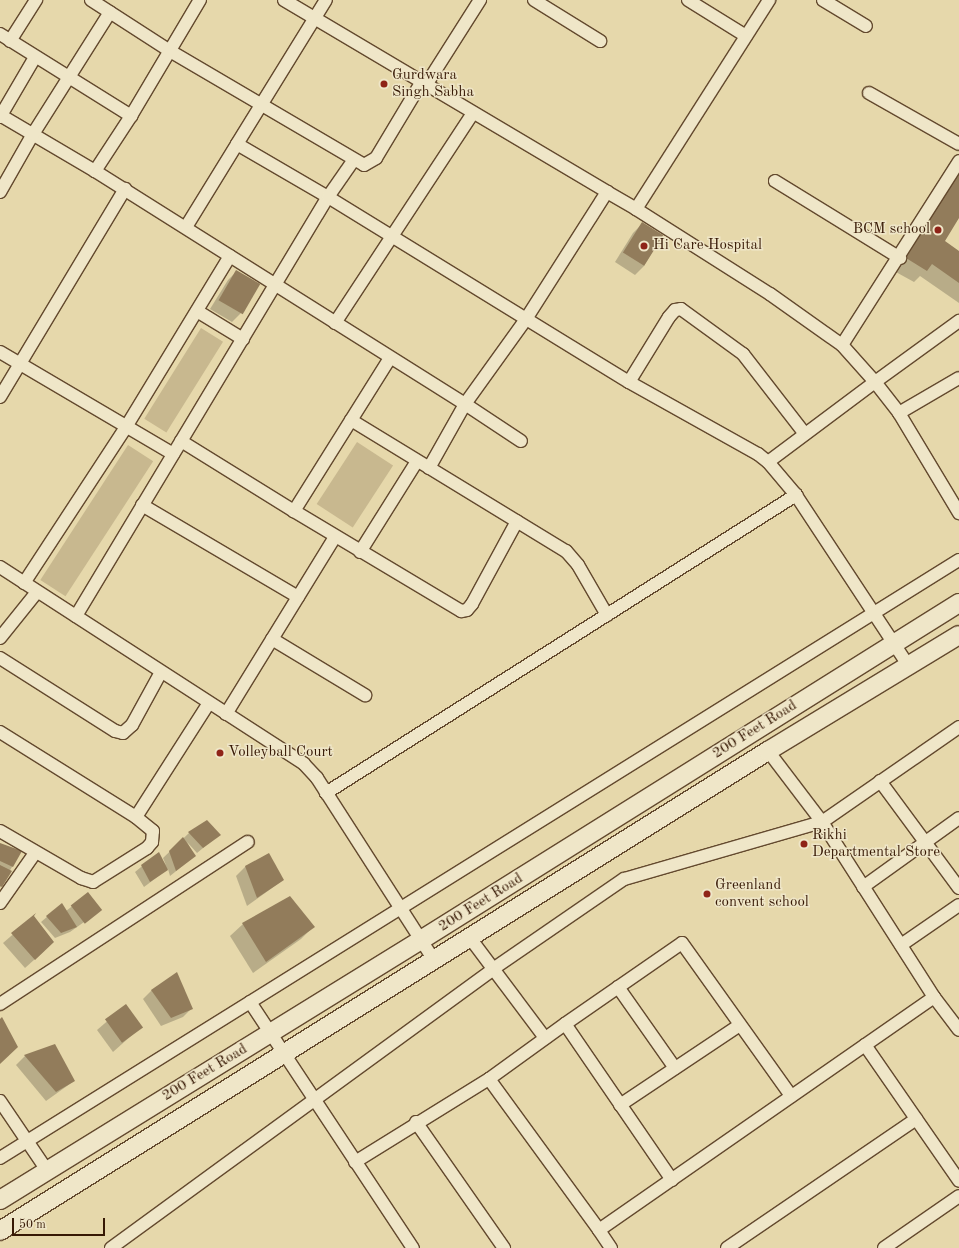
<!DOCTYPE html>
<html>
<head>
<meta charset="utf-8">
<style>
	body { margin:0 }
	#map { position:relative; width:959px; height:1248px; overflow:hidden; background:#e6d8ab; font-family:"Old Standard TT",serif }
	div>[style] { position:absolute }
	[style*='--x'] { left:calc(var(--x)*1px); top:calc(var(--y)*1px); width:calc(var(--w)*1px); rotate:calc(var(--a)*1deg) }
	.green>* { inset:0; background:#c8b88f; transform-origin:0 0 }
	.shadow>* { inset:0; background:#0003 }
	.building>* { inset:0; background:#927c5b; transform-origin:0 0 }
	.roads { filter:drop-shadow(1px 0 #63492e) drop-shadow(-1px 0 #63492e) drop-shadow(0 1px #63492e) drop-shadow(0 -1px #63492e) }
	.street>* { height:12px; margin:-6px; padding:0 6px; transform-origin:6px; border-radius:6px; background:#efe6c8 }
	.secondary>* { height:18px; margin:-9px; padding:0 9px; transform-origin:9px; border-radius:9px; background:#efe6c8 }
	.dots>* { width:11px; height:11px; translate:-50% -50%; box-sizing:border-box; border:2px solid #efe6c8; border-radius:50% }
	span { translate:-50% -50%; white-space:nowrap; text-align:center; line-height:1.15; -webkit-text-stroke:3px #efe6c8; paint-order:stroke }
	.poi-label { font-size:15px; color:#371905 }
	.left { translate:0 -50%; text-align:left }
	.right { translate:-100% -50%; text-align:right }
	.street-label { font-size:15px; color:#371905 }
	.scale { position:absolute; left:12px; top:1218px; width:93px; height:18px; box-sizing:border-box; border:2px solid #371905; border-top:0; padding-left:5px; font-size:12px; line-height:14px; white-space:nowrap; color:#371905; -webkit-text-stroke:3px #efe6c8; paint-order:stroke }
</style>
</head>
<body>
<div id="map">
	<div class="green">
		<div style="left:201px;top:328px;width:26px;height:107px;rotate:32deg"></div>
		<div style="left:357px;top:442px;width:43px;height:74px;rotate:33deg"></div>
		<div style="left:128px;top:445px;width:30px;height:161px;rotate:33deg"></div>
	</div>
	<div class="shadow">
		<div style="clip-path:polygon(959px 166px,959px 217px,943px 241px,959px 252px,959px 303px,920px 276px,914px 282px,894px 271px)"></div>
		<div style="clip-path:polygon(642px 224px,662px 236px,644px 266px,635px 275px,615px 262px,633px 233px)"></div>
		<div style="clip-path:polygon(237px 271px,258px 285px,241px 313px,232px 322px,210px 309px,228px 280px)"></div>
		<div style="clip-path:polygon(189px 833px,219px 835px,197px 853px,187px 842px,195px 856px,170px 876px,168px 869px,144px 887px,135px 872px,158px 853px,166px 865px,163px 858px)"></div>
		<div style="clip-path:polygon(0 844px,21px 851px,0 888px)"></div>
		<div style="clip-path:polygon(268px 854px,283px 880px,247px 906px,236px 876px,245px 867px)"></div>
		<div style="clip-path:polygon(88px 894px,101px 910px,70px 932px,55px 938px,41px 922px,62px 904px,66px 911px)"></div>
		<div style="clip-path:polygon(33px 917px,44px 951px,25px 968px,3px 943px)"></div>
		<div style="clip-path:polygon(243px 924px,313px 927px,301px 939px,253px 973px,230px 936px)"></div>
		<div style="clip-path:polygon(152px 990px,192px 1008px,183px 1017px,161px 1026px,143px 999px)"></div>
		<div style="clip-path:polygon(126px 1005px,141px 1027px,113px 1052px,97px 1030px)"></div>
		<div style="clip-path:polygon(54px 1045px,74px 1081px,46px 1101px,16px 1065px,25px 1056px)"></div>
	</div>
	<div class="building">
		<div style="clip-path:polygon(959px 172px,959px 218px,945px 241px,959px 251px,959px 283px,932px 264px,927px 271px,906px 258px)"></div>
		<div style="left:642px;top:222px;width:25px;height:36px;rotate:32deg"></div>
		<div style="left:236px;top:270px;width:28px;height:35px;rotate:30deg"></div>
		<div style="clip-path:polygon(207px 820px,221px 835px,203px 848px,188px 832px)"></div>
		<div style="clip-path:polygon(183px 837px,196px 856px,176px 871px,169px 851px)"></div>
		<div style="clip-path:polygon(0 843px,22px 851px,13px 867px,0 861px)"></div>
		<div style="clip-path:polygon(159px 852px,168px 870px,150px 882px,141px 865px)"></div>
		<div style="clip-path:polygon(269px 853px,284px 880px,257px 898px,245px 866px)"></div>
		<div style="clip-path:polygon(0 865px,12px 871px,2px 887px,0 886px)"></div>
		<div style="left:88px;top:892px;width:23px;height:22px;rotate:52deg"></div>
		<div style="clip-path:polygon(290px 896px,315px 927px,266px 962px,242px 923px)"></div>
		<div style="clip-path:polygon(62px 903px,77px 927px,61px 933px,46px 916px)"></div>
		<div style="clip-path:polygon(36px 913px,34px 916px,54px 942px,35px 960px,11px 933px)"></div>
		<div style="clip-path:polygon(177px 972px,193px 1009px,171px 1018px,151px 990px)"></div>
		<div style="left:126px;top:1004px;width:29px;height:26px;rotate:54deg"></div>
		<div style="clip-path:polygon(2px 1017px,18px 1047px,0 1064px,0 1019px)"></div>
		<div style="clip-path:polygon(55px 1044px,75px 1081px,56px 1092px,24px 1055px)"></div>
	</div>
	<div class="roads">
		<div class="street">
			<div style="--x:91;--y:0;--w:94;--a:32.8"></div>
			<div style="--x:170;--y:51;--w:225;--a:30.4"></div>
			<div style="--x:364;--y:165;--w:14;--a:-30"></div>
			<div style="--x:376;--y:158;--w:87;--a:-59"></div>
			<div style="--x:284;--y:0;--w:376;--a:30.7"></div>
			<div style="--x:534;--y:0;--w:78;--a:31.8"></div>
			<div style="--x:688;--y:0;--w:68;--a:31.8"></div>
			<div style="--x:823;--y:0;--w:50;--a:31.2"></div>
			<div style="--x:0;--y:34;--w:155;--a:32"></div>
			<div style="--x:131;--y:116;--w:66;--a:123.2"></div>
			<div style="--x:95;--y:171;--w:437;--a:32.2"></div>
			<div style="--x:465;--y:404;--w:105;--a:-54.3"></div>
			<div style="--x:526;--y:319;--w:151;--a:-57.5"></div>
			<div style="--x:607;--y:192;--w:34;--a:30"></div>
			<div style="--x:636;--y:209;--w:248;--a:-57.5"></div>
			<div style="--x:10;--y:41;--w:49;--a:-57.6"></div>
			<div style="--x:426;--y:85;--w:101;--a:-57.6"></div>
			<div style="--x:869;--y:93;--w:103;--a:29.5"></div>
			<div style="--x:0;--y:115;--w:110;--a:30.5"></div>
			<div style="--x:131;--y:116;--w:135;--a:-59.3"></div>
			<div style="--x:0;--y:117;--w:69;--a:-59.7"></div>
			<div style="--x:237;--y:144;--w:169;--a:-58.3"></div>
			<div style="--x:775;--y:181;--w:147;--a:31.6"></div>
			<div style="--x:0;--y:192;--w:67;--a:-60.4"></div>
			<div style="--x:33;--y:134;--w:144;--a:-57.7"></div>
			<div style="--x:636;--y:209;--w:159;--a:32.4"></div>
			<div style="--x:770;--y:294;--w:88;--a:35.3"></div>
			<div style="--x:842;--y:345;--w:50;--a:48.3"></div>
			<div style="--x:875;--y:382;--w:104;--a:-36"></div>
			<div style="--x:186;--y:227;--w:97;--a:-58.4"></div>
			<div style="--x:237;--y:144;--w:105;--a:30.2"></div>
			<div style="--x:328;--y:197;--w:353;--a:31.6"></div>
			<div style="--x:629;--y:382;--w:148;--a:29.2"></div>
			<div style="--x:758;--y:454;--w:13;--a:39"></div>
			<div style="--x:197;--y:311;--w:54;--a:31.3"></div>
			<div style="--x:335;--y:323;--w:251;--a:-56.7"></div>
			<div style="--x:842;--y:345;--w:218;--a:-57.5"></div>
			<div style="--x:0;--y:352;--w:201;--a:30.5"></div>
			<div style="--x:390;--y:358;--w:181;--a:122.1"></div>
			<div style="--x:294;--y:511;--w:195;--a:30.9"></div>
			<div style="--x:461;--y:611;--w:6;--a:-9"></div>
			<div style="--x:467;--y:610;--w:8;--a:-50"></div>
			<div style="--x:472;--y:604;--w:94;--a:-61.5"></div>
			<div style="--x:629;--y:382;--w:76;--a:-58.4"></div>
			<div style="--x:669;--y:317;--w:9;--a:-49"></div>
			<div style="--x:675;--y:310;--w:6;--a:-9"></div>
			<div style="--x:681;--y:309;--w:77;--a:36"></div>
			<div style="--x:743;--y:354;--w:101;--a:52.2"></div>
			<div style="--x:0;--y:397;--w:243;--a:-59"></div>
			<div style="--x:899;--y:413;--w:69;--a:-30.3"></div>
			<div style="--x:351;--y:420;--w:252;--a:31.4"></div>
			<div style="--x:566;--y:551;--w:18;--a:49"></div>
			<div style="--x:578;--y:565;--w:58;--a:59.9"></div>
			<div style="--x:181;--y:441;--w:133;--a:31.8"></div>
			<div style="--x:429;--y:468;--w:73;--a:-60.6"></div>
			<div style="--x:465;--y:404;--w:67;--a:33.5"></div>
			<div style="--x:142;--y:505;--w:181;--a:30.5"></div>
			<div style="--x:360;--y:552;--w:107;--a:-57.9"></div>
			<div style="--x:0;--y:567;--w:362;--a:32.9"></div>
			<div style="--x:304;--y:764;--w:19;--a:47"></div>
			<div style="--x:317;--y:778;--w:216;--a:57.3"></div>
			<div style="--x:24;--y:583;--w:186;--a:-56.8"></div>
			<div style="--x:126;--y:427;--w:200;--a:-58.7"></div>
			<div style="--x:76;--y:616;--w:489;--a:-59"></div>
			<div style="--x:328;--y:197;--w:44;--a:-55.2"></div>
			<div style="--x:0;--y:638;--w:59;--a:-51.2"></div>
			<div style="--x:272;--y:639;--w:109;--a:31.1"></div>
			<div style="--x:0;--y:658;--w:136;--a:32.4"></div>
			<div style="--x:115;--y:731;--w:8;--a:14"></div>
			<div style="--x:123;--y:733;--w:12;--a:-42"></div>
			<div style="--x:132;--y:725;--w:60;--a:-61.3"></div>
			<div style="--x:908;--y:665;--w:204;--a:-123.4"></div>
			<div style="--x:796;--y:495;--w:43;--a:-130.3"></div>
			<div style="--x:768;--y:462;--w:134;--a:-36.8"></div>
			<div style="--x:875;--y:382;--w:39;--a:52"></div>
			<div style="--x:899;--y:413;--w:117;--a:59"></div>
			<div style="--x:226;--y:714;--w:208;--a:-58.4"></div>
			<div style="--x:0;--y:732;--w:160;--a:32"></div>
			<div style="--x:136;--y:817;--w:135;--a:-57.4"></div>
			<div style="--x:768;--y:751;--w:89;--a:52.7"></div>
			<div style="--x:822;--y:822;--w:208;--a:57.4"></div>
			<div style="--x:934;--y:997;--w:41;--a:52.9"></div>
			<div style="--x:880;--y:781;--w:133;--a:53.6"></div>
			<div style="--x:326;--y:793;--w:557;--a:-32.38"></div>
			<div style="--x:0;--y:831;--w:94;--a:30.1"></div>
			<div style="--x:81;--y:878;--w:13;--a:18"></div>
			<div style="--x:93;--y:882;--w:64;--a:-32.2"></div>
			<div style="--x:147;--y:848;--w:8;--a:-50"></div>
			<div style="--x:152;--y:842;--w:11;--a:-85"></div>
			<div style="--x:153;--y:831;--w:22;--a:-141"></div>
			<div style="--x:863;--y:887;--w:118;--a:-35.7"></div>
			<div style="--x:0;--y:903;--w:61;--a:-55"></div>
			<div style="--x:470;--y:938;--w:125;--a:53.1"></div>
			<div style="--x:901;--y:945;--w:70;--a:-34.6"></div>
			<div style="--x:618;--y:987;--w:99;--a:54.9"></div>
			<div style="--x:250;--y:1002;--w:295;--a:56.5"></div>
			<div style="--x:0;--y:1004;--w:296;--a:-33.2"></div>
			<div style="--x:865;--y:1045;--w:165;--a:55.3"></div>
			<div style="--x:489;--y:1079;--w:94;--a:-35.9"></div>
			<div style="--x:0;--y:1101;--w:82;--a:55.9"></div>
			<div style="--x:620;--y:1105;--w:144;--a:-33.7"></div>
			<div style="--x:416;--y:1122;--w:154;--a:55.1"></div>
			<div style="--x:0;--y:1158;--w:1130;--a:-31.95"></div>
			<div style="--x:355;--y:1162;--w:158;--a:-31.8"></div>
			<div style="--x:489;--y:1079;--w:187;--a:53.9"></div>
			<div style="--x:672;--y:1180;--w:189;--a:-124.4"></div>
			<div style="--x:565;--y:1024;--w:142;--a:-34.7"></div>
			<div style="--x:682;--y:943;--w:188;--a:54.5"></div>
			<div style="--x:111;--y:1248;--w:473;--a:-36.1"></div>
			<div style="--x:493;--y:969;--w:159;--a:-34.5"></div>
			<div style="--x:624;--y:879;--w:206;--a:-16.1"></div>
			<div style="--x:822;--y:822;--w:167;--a:-34.7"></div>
			<div style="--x:611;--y:1248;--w:22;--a:-124"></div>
			<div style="--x:599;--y:1230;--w:408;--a:-34.8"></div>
			<div style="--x:727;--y:1248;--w:229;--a:-34.3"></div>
			<div style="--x:884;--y:1248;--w:91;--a:-34.7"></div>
		</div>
		<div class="secondary">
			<div style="--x:0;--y:1200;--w:495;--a:-31.7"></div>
			<div style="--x:421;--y:940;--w:635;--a:-32.06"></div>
			<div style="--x:0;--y:1231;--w:906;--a:-32.01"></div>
			<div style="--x:768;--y:751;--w:223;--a:-31.3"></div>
		</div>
	</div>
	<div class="dots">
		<div style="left:384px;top:84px;background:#8f2418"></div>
		<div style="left:938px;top:230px;background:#8f2418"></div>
		<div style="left:644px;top:246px;background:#8f2418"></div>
		<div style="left:220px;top:753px;background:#8f2418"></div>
		<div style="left:804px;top:844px;background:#8f2418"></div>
		<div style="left:707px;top:894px;background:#8f2418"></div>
	</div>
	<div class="poi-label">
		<span class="left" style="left:392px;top:84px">Gurdwara<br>Singh Sabha</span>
		<span class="right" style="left:930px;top:230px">BCM school</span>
		<span class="left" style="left:653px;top:246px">Hi Care Hospital</span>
		<span class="left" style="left:228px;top:753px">Volleyball Court</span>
		<span class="left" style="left:812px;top:844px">Rikhi<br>Departmental Store</span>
		<span class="left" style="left:715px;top:894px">Greenland<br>convent school</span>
	</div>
	<div class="street-label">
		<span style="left:755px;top:730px;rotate:-32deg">200 Feet Road</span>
		<span style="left:481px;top:903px;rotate:-32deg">200 Feet Road</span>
		<span style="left:205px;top:1073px;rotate:-31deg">200 Feet Road</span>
	</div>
	<div class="scale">50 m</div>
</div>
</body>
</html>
